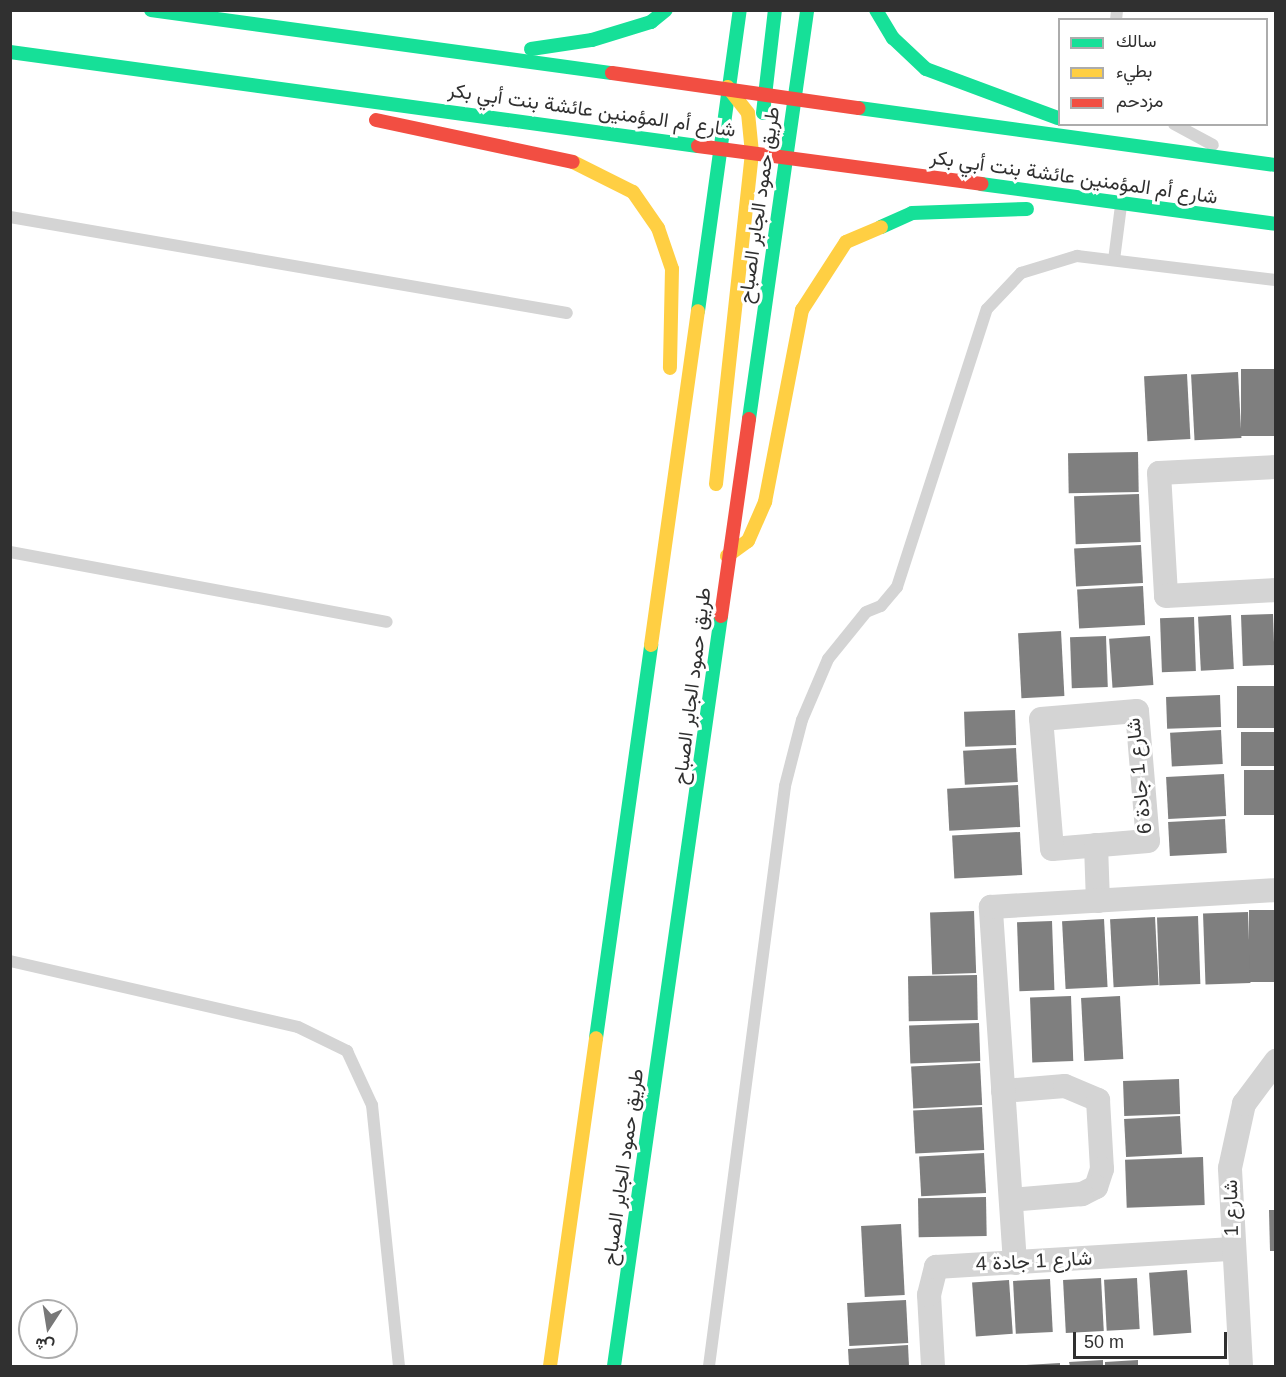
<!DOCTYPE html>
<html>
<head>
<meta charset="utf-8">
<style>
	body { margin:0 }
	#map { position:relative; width:1286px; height:1377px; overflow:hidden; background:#fff; font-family:Helvetica,Vazirmatn,sans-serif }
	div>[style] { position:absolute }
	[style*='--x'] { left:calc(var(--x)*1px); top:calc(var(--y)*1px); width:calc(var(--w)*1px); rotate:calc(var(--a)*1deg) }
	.building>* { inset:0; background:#7f7f7f; transform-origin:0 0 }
	.lane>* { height:12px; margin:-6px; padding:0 6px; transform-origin:6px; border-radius:6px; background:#d4d4d4 }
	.street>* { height:24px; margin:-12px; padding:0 12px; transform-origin:12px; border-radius:12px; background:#d4d4d4 }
	.fast>* { height:14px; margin:-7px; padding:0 7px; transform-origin:7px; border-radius:7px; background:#16e098 }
	.slow>* { height:14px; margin:-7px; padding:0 7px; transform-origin:7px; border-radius:7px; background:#ffcf43 }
	.jam>* { height:14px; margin:-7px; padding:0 7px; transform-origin:7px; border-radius:7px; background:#f24e42 }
	span { translate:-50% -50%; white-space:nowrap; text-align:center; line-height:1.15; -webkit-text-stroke:6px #fff; paint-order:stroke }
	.street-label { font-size:20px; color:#303030 }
	.frame { position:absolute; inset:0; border:12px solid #303030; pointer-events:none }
	.legend { position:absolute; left:1058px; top:18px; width:210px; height:108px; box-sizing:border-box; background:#fff; border:2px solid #acacac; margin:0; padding:8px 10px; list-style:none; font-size:18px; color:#303030 }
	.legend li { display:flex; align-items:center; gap:12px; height:30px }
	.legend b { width:30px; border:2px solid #acacac }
	.north { position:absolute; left:18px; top:1299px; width:60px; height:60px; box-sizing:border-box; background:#fff; border:2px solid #acacac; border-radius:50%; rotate:192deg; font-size:16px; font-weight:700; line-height:24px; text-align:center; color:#303030 }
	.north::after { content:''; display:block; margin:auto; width:21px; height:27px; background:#787878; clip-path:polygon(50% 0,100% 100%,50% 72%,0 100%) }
	.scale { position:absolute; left:1073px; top:1332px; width:154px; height:27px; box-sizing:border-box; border:3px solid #303030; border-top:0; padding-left:8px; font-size:18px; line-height:21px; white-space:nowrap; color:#303030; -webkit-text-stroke:4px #fff; paint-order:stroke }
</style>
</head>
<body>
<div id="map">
	<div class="building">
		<div style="left:1276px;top:369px;width:67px;height:35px;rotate:90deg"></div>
		<div style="left:1238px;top:372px;width:66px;height:47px;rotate:87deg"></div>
		<div style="left:1187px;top:374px;width:65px;height:43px;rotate:87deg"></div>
		<div style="left:1138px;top:452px;width:40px;height:70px;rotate:89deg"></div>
		<div style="left:1139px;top:494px;width:48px;height:65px;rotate:88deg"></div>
		<div style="left:1141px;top:545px;width:38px;height:67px;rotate:87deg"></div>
		<div style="left:1143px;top:586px;width:39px;height:66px;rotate:87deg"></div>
		<div style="left:1273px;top:614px;width:51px;height:32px;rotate:88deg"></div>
		<div style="left:1231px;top:615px;width:54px;height:33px;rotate:87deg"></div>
		<div style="left:1194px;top:617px;width:54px;height:34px;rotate:88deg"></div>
		<div style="left:1061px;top:631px;width:65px;height:43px;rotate:87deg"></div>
		<div style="left:1106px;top:636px;width:51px;height:36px;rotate:88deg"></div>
		<div style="left:1150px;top:636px;width:49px;height:41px;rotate:86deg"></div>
		<div style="left:1276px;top:686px;width:42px;height:39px;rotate:90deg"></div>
		<div style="left:1220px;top:695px;width:32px;height:54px;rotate:88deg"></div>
		<div style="left:1015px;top:710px;width:35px;height:51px;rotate:88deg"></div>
		<div style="left:1221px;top:730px;width:34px;height:51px;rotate:87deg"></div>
		<div style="left:1276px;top:732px;width:34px;height:35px;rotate:90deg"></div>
		<div style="left:1016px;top:748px;width:34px;height:53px;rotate:87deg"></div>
		<div style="left:1276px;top:770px;width:45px;height:32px;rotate:90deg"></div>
		<div style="left:1224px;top:774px;width:42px;height:58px;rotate:87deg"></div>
		<div style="left:1018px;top:785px;width:42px;height:71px;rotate:87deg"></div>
		<div style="left:1225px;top:819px;width:34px;height:57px;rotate:87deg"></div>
		<div style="left:1020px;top:832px;width:43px;height:68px;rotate:87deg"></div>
		<div style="left:1276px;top:910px;width:72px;height:27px;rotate:90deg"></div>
		<div style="left:974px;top:911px;width:62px;height:44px;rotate:88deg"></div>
		<div style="left:1248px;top:912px;width:71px;height:45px;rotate:88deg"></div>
		<div style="left:1198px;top:916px;width:68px;height:41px;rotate:88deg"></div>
		<div style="left:1155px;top:917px;width:68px;height:45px;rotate:87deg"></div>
		<div style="left:1104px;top:919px;width:68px;height:42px;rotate:87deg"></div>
		<div style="left:1052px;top:921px;width:69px;height:35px;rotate:88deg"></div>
		<div style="left:977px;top:975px;width:45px;height:69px;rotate:89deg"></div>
		<div style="left:1071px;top:996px;width:65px;height:41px;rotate:88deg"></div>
		<div style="left:1120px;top:996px;width:63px;height:39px;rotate:87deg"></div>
		<div style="left:979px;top:1023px;width:38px;height:70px;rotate:88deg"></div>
		<div style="left:980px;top:1063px;width:42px;height:69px;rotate:87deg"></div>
		<div style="left:1179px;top:1079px;width:35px;height:56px;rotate:88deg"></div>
		<div style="left:982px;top:1107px;width:43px;height:69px;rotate:87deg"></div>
		<div style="left:1180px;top:1116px;width:38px;height:56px;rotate:87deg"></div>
		<div style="left:984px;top:1153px;width:40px;height:65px;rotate:87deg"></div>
		<div style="left:1203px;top:1157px;width:48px;height:78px;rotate:88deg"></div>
		<div style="left:986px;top:1197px;width:39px;height:68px;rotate:89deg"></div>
		<div style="clip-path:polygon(1269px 1210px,1276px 1210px,1276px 1251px,1270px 1251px)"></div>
		<div style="left:901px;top:1224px;width:71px;height:40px;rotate:87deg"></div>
		<div style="left:1187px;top:1270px;width:63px;height:38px;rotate:86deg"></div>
		<div style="left:1101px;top:1278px;width:53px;height:38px;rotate:87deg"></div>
		<div style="left:1137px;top:1278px;width:51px;height:33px;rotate:87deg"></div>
		<div style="left:1050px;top:1279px;width:53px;height:37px;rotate:87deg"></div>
		<div style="left:1009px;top:1280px;width:54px;height:37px;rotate:86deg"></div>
		<div style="left:906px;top:1300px;width:43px;height:59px;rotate:87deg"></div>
		<div style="clip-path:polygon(908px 1345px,909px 1366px,849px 1366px,848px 1349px)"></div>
		<div style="clip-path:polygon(1103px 1360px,1103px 1366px,1070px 1366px,1069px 1362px)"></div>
		<div style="clip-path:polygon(1138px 1360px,1138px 1366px,1105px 1366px,1105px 1362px)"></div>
		<div style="clip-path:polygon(1060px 1363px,1060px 1366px,1026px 1366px,1026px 1365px)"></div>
	</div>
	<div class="lane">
		<div style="--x:1116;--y:20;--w:10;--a:-84"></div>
		<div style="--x:1174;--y:124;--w:44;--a:28.3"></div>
		<div style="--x:10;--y:217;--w:565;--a:9.78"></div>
		<div style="--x:1114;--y:260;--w:55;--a:-82.7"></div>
		<div style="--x:10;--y:552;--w:383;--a:10.5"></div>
		<div style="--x:10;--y:961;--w:295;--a:12.9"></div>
		<div style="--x:298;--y:1027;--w:55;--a:26.1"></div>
		<div style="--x:347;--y:1051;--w:60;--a:65.2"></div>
		<div style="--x:372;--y:1105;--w:262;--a:84.1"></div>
		<div style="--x:709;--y:1366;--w:585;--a:-82.53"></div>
		<div style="--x:785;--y:786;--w:68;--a:-75.6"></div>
		<div style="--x:802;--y:720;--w:66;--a:-66.9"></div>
		<div style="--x:828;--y:659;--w:60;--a:-51"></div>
		<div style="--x:866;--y:612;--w:16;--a:-22"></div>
		<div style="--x:881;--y:606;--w:25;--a:-50"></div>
		<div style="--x:897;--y:587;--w:292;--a:-72.1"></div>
		<div style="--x:987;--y:309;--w:50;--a:-46.6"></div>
		<div style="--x:1021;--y:273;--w:59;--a:-16.9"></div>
		<div style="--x:1077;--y:256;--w:200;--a:6.9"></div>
	</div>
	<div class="street">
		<div style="--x:1276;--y:467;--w:117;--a:177.1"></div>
		<div style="--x:1159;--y:473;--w:123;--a:86.7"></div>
		<div style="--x:1166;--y:596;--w:110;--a:-3.1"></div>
		<div style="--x:1137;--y:711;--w:130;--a:85.2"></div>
		<div style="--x:1148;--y:841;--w:96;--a:175.2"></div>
		<div style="--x:1052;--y:849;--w:130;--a:-94.8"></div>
		<div style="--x:1041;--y:719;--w:96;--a:-4.8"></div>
		<div style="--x:1096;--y:845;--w:56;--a:88"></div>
		<div style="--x:1003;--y:1091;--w:62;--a:-4.6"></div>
		<div style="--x:1065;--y:1086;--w:36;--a:23"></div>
		<div style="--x:1098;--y:1100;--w:69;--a:86.7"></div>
		<div style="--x:1102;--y:1169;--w:19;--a:108"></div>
		<div style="--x:1096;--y:1187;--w:16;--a:153"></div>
		<div style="--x:1082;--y:1194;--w:71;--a:175.2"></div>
		<div style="--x:1015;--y:1263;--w:357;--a:-93.9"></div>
		<div style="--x:991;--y:907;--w:286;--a:-3.4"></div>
		<div style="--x:933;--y:1366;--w:71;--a:-93.2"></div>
		<div style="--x:929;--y:1295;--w:29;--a:-76"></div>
		<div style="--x:936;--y:1267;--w:297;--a:-3.5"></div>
		<div style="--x:1241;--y:1366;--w:198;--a:-93.2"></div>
		<div style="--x:1230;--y:1168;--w:66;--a:-77.7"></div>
		<div style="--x:1244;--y:1104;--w:54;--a:-53.3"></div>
	</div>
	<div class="fast">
		<div style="--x:151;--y:10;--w:465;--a:7.8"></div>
		<div style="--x:876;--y:10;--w:33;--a:59"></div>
		<div style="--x:893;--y:38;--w:45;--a:43.2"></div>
		<div style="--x:926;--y:69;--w:141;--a:20.4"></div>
		<div style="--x:531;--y:49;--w:62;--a:-8.4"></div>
		<div style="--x:592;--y:40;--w:62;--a:-17"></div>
		<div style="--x:651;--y:22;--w:19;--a:-39"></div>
		<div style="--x:10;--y:52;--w:694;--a:7.78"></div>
		<div style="--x:859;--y:108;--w:421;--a:7.8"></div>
		<div style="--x:763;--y:113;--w:104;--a:-83.4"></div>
		<div style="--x:981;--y:184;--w:298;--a:7.7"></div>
		<div style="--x:881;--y:227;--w:34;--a:-24"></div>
		<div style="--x:912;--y:213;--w:115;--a:-2"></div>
		<div style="--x:698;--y:311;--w:304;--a:-82.1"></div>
		<div style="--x:749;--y:419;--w:413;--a:-81.9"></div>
		<div style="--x:596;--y:1038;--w:397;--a:-82"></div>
		<div style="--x:614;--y:1366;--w:758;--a:-81.88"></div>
	</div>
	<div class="slow">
		<div style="--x:573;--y:162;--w:67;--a:26.6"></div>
		<div style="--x:633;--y:192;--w:44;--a:55.2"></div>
		<div style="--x:658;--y:228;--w:43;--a:71.1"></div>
		<div style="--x:672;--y:269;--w:99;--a:91.2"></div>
		<div style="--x:716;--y:484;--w:333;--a:-83.8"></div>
		<div style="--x:752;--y:153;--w:40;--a:-95.7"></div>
		<div style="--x:748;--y:113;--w:33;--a:-128"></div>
		<div style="--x:727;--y:556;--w:26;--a:-36"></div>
		<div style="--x:748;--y:541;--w:43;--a:-66.4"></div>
		<div style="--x:765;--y:502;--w:196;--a:-79.1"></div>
		<div style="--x:802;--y:310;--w:81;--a:-57.1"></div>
		<div style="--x:846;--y:242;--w:38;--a:-23"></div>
		<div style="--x:651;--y:645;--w:337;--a:-82"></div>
		<div style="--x:550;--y:1366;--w:331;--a:-82"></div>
	</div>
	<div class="jam">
		<div style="--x:612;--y:73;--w:249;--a:8.1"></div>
		<div style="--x:376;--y:120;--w:201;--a:12"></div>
		<div style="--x:698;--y:146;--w:286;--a:7.6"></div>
		<div style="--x:721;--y:616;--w:199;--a:-81.9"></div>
	</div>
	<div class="street-label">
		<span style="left:592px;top:110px;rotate:8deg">شارع أم المؤمنين عائشة بنت أبي بكر</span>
		<span style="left:1074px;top:177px;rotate:8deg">شارع أم المؤمنين عائشة بنت أبي بكر</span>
		<span style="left:759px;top:205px;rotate:-82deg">طريق حمود الجابر الصباح</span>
		<span style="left:692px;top:686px;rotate:-83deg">طريق حمود الجابر الصباح</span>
		<span style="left:1139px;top:776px;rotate:-96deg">شارع 1 جادة 6</span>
		<span style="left:623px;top:1167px;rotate:-82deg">طريق حمود الجابر الصباح</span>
		<span style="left:1231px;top:1208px;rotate:-91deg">شارع 1</span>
		<span style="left:1034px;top:1261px;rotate:-3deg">شارع 1 جادة 4</span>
	</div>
	<div class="frame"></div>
	<ul class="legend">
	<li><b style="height:8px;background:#16e098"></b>سالك</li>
	<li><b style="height:8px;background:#ffcf43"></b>بطيء</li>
	<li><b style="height:8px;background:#f24e42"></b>مزدحم</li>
	</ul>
	<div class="north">ش</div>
	<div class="scale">50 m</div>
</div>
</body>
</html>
